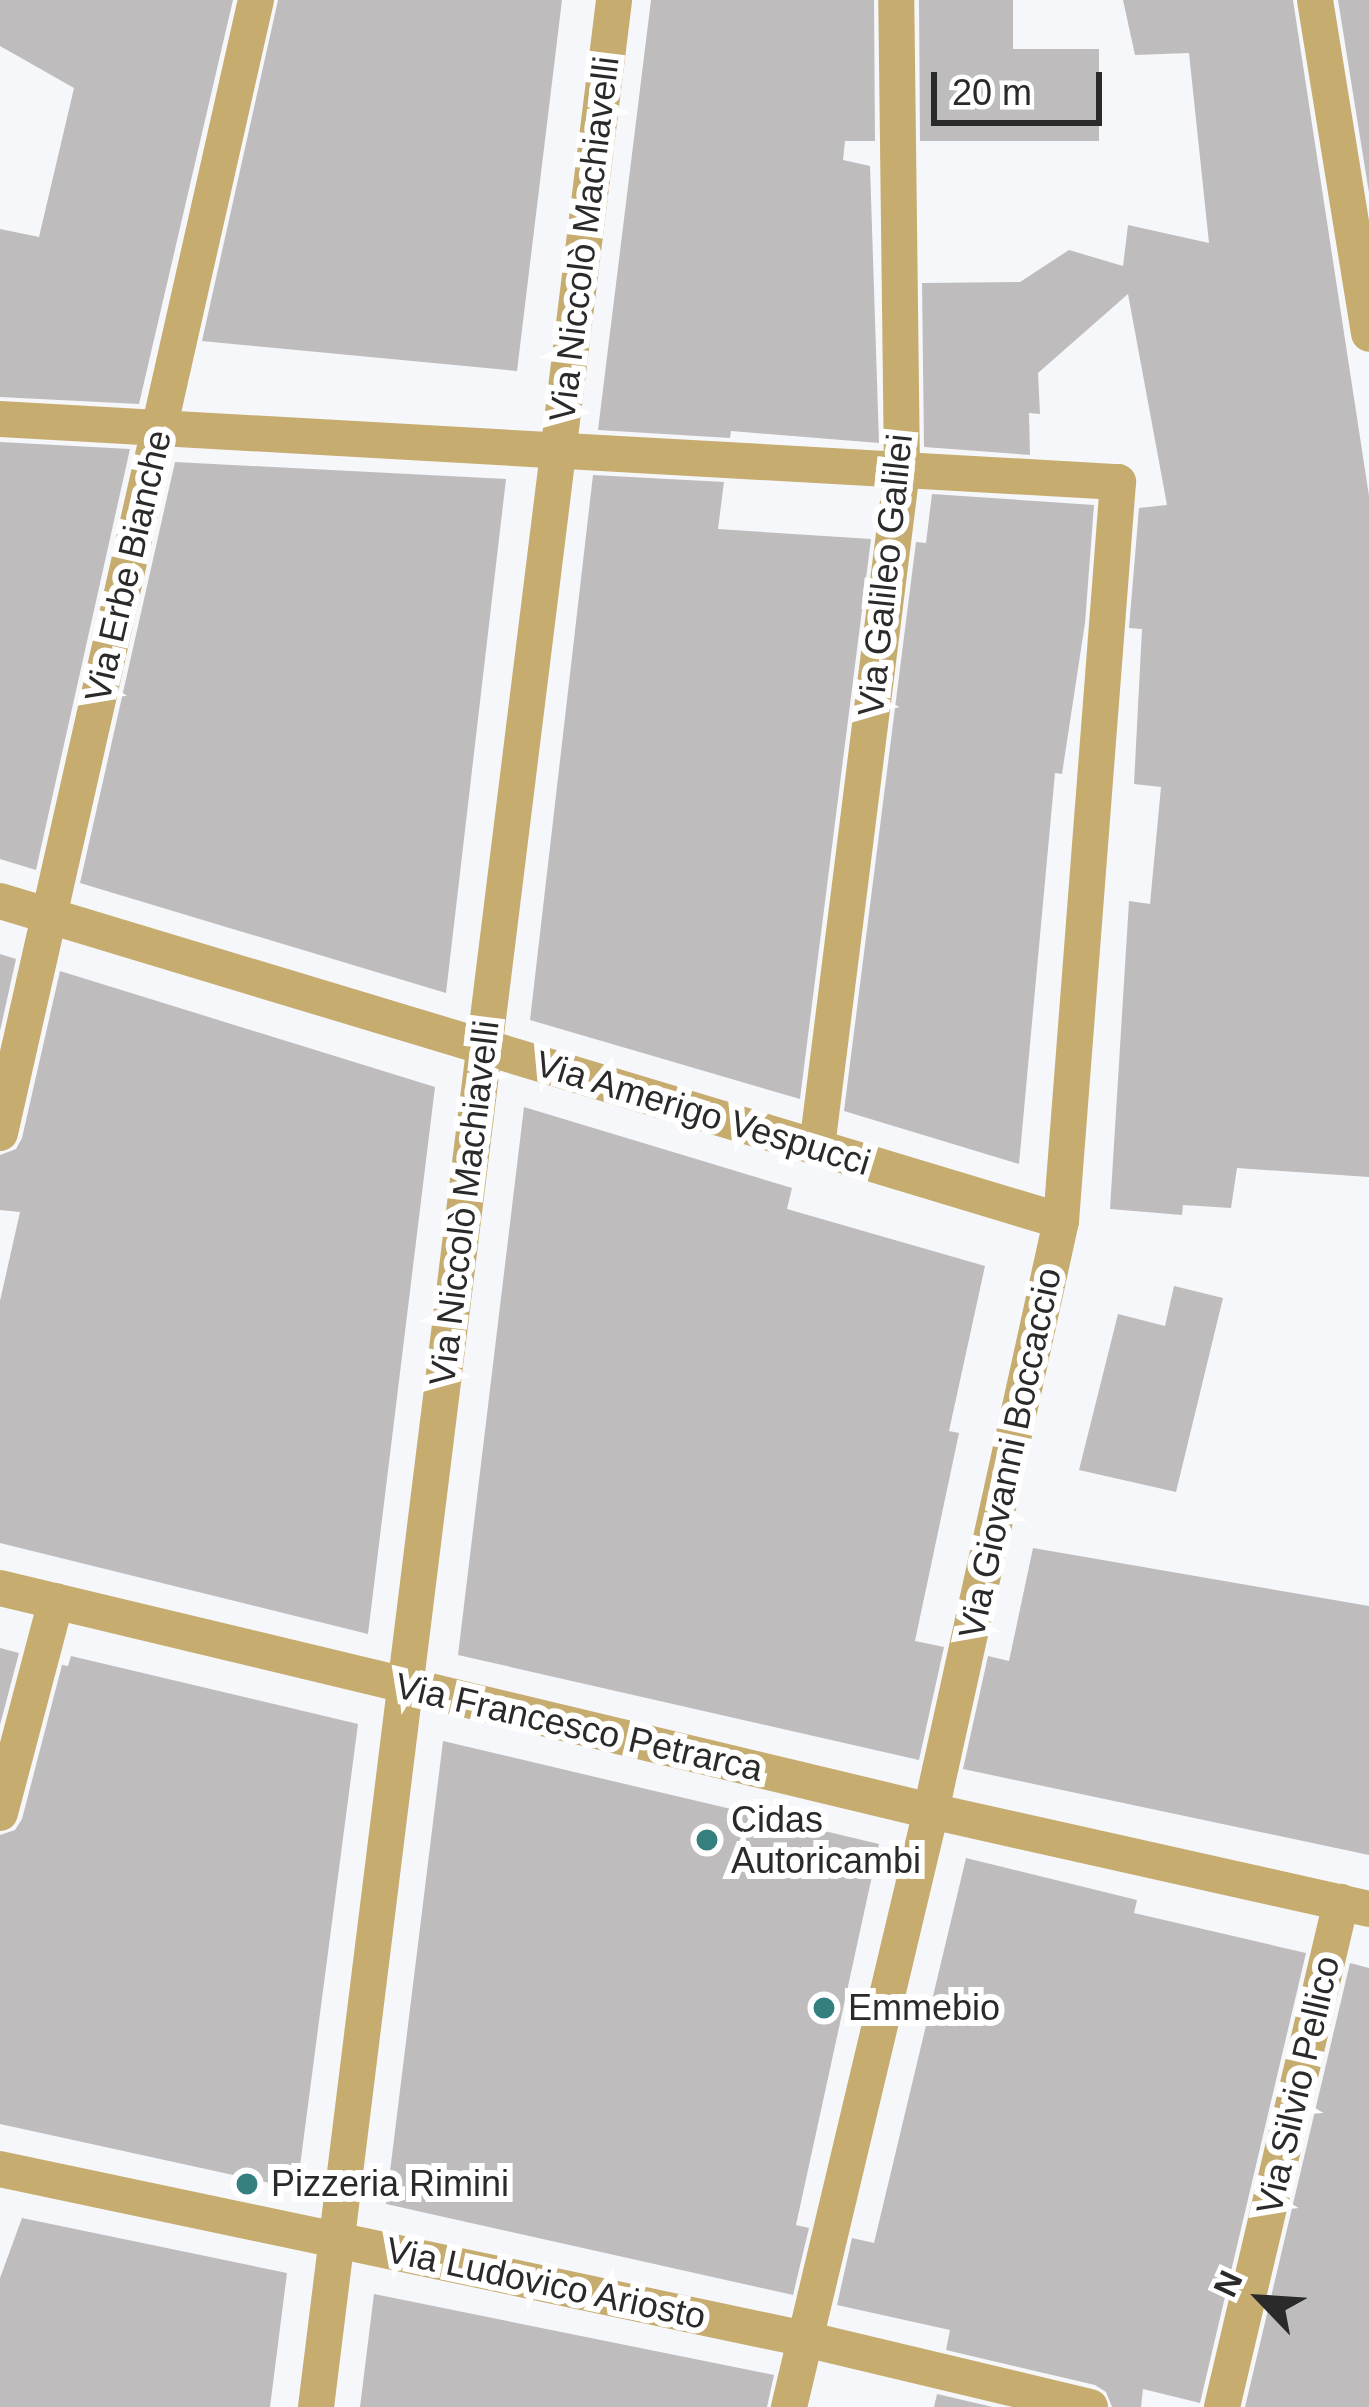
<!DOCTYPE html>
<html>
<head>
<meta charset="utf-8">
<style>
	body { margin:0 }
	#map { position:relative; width:1369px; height:2407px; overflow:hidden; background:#f6f7fa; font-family:Helvetica,sans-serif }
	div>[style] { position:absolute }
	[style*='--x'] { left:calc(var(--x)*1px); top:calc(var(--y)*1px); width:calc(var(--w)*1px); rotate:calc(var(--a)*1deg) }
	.building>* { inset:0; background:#bfbcbe }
	.minor>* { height:36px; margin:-18px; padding:0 18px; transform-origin:18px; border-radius:18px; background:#c6ac6f }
	.dots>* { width:33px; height:33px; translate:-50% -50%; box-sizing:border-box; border:6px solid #fff; border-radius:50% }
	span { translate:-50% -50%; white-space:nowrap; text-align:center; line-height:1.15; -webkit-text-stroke:12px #fff; paint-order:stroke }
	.street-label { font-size:36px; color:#2a2a2b }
	.poi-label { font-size:36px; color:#2a2a2b }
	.left { translate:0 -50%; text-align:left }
	.north { position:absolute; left:1201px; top:2239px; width:120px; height:120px; -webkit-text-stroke:9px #fff; paint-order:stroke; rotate:295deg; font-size:33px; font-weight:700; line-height:48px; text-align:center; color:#2a2a2b }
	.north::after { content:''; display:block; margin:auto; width:42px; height:54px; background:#2a2a2b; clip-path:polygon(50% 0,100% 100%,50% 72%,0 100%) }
	.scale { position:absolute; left:931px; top:72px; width:171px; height:54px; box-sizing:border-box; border:6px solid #2a2a2b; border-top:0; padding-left:15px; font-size:36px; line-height:42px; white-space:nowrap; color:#2a2a2b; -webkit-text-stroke:9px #fff; paint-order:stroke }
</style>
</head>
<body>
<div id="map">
	<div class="building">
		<div style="clip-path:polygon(0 0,233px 0,139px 404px,0 397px,0 229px,39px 237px,74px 88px,0 46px)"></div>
		<div style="clip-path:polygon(278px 0,562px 0,517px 371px,202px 341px)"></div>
		<div style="clip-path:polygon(651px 0,874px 0,875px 141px,845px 141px,843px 160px,870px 166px,879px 443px,731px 431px,730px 438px,598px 430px)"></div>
		<div style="clip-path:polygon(919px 0,1013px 0,1013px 49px,1099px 49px,1099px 141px,920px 141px)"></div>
		<div style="clip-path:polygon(1123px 0,1293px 0,1369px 496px,1369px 1177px,1237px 1168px,1231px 1208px,1183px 1205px,1182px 1215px,1110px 1209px,1129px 901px,1150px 904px,1161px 787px,1134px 784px,1142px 629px,1129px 628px,1139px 508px,1167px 505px,1128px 294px,1038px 373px,1040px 414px,1029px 413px,1030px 455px,924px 447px,922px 283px,1020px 282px,1069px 250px,1123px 266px,1128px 225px,1209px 243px,1189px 53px,1135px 55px)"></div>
		<div style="clip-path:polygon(1338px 0,1369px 0,1369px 193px)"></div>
		<div style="clip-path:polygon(0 442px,130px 449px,36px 870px,0 859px)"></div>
		<div style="clip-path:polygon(175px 462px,506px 479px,446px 993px,80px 883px)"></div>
		<div style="clip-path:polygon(593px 475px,724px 482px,718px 529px,871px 539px,800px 1099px,530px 1020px)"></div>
		<div style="clip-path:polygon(932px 494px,1094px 505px,1085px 623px,1062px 774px,1055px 773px,1019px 1164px,844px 1111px,916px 542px,926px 543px)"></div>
		<div style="clip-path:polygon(0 954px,16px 959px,0 1031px)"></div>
		<div style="clip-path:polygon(60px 971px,435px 1087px,368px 1634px,0 1543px,0 1301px,20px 1212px,0 1210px,0 1155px,16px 1149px,22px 1138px)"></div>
		<div style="clip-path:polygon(524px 1107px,792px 1188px,787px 1209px,985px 1266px,949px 1431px,959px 1433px,915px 1641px,944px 1647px,919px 1760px,458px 1655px)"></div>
		<div style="clip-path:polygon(1174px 1286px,1223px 1298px,1176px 1492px,1079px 1470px,1118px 1314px,1165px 1326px)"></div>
		<div style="clip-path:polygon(1033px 1548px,1369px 1606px,1369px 1855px,963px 1769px,988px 1656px,1009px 1661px)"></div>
		<div style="clip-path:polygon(0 1648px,19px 1653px,0 1725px)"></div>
		<div style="clip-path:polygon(71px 1656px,358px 1724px,297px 2189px,0 2124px,0 1835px,15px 1830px,22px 1819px,62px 1665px,68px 1666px)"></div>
		<div style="clip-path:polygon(443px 1741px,879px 1844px,796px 2225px,809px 2228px,793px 2295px,386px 2204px)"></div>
		<div style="clip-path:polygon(966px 1858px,1137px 1900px,1134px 1913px,1306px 1953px,1200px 2403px,1143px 2389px,1141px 2407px,1112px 2407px,1106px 2392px,1095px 2385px,946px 2350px,950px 2330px,837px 2305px,852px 2238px,874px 2243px)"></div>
		<div style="clip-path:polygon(1350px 1963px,1369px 1968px,1369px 2407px,1245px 2407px)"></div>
		<div style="clip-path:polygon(22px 2218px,287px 2273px,270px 2407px,0 2407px,0 2278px)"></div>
		<div style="clip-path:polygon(374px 2294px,774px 2375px,767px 2407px,360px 2407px)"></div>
		<div style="clip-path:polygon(937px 2394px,993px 2407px,934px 2407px)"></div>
	</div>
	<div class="minor">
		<div style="--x:1315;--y:0;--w:338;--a:80.8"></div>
		<div style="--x:0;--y:419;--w:1120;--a:3.23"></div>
		<div style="--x:1118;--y:482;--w:741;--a:94.41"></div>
		<div style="--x:1061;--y:1221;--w:604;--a:102.43"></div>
		<div style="--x:931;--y:1811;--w:613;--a:103.4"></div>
		<div style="--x:0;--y:901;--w:1108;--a:16.78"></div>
		<div style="--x:0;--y:1133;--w:1162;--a:-77.27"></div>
		<div style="--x:817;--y:1147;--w:682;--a:-82.84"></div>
		<div style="--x:902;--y:470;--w:470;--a:-90.7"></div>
		<div style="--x:0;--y:1588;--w:957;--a:13.47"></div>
		<div style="--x:931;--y:1811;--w:449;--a:12.6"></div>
		<div style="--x:0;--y:1813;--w:219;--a:-75.2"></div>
		<div style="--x:0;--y:2169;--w:823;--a:11.92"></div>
		<div style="--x:805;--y:2339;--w:293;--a:13.4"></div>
		<div style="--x:316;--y:2407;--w:2425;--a:-82.94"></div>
		<div style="--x:1222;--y:2407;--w:519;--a:-76.74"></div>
	</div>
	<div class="dots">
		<div style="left:707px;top:1840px;background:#367f7f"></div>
		<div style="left:824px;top:2008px;background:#367f7f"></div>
		<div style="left:247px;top:2184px;background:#367f7f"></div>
	</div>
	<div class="street-label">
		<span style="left:584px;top:239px;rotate:-83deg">Via Niccolò Machiavelli</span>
		<span style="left:128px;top:566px;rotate:-77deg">Via Erbe Bianche</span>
		<span style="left:885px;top:575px;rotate:-84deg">Via Galileo Galilei</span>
		<span style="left:703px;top:1113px;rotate:17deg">Via Amerigo Vespucci</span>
		<span style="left:464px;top:1203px;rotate:-83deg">Via Niccolò Machiavelli</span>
		<span style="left:1010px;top:1453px;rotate:-78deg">Via Giovanni Boccaccio</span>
		<span style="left:579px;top:1727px;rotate:13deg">Via Francesco Petrarca</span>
		<span style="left:1298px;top:2085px;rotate:-77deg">Via Silvio Pellico</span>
		<span style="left:546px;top:2283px;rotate:12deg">Via Ludovico Ariosto</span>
	</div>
	<div class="poi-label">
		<span class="left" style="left:731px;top:1840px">Cidas<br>Autoricambi</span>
		<span class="left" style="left:848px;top:2008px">Emmebio</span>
		<span class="left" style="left:271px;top:2184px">Pizzeria Rimini</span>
	</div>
	<div class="north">N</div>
	<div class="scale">20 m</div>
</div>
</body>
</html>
